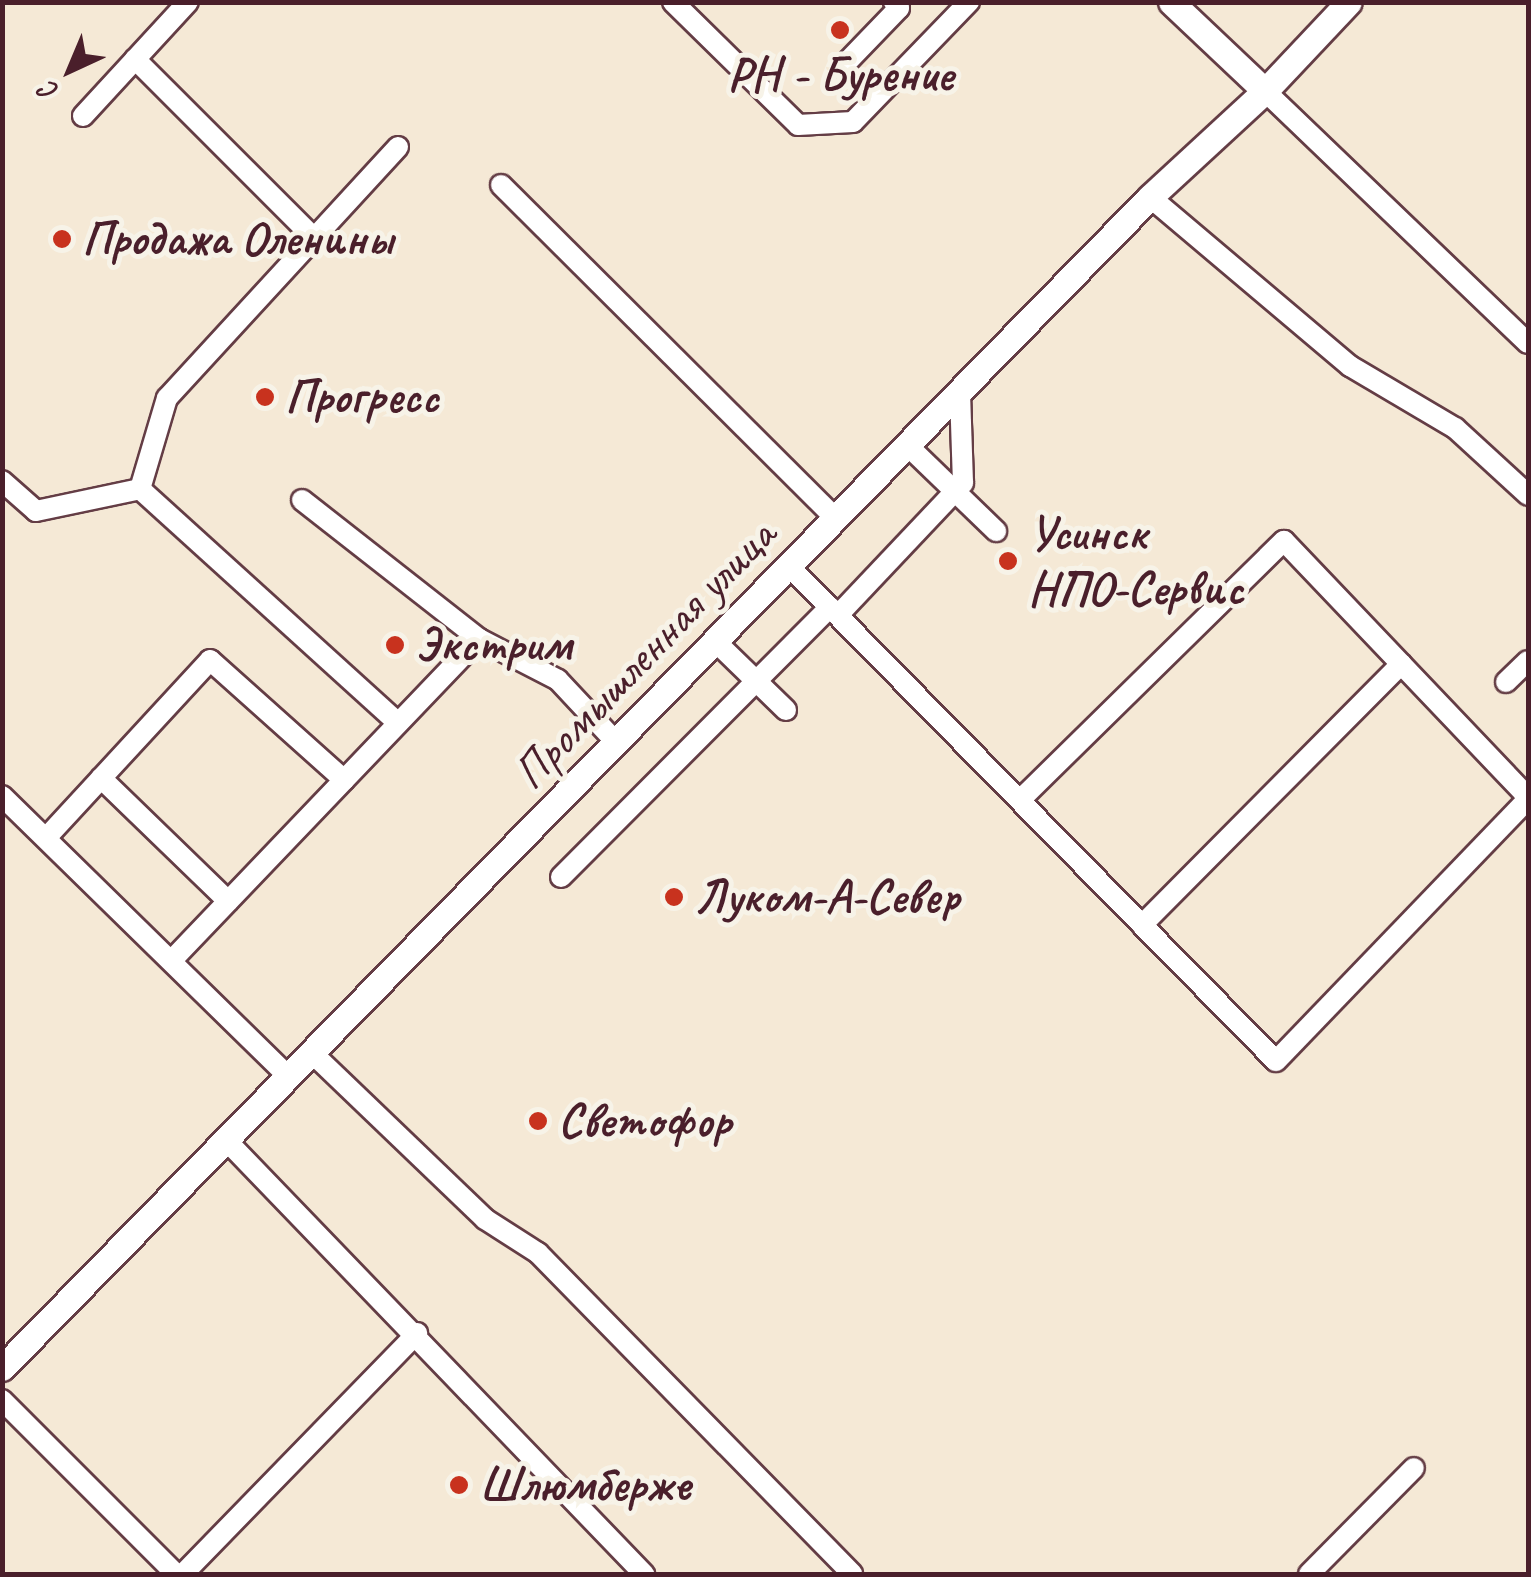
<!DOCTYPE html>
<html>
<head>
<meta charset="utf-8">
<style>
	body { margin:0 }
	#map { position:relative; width:1531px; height:1577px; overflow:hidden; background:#f5e9d6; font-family:Caveat,sans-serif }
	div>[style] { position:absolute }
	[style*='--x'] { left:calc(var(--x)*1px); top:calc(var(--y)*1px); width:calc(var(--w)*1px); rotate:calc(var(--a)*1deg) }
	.roads { filter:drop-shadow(2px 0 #643d45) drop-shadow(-2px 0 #643d45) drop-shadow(0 2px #643d45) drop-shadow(0 -2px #643d45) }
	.minor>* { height:20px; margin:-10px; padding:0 10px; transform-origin:10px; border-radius:10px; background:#fff }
	.major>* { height:25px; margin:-12.5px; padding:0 12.5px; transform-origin:12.5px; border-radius:12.5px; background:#fff }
	.dots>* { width:28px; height:28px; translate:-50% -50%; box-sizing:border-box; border:5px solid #f7f3e8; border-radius:50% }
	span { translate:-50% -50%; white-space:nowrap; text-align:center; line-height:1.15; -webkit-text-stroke:10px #f7f3e8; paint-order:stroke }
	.poi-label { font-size:48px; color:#4a1f2b; font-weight:700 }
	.left { translate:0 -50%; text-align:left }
	.street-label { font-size:48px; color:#4a1f2b }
	.frame { position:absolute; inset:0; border:5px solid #4a1f2b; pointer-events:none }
	.north { position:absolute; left:20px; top:20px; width:100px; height:100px; -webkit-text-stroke:8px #f7f3e8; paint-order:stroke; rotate:224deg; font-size:28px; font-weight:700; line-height:40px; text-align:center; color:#4a1f2b }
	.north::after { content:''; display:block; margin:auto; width:35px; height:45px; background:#4a1f2b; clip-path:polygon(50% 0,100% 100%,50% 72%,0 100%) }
</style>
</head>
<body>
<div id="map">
	<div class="roads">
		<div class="minor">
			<div style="--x:673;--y:2;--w:175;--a:44.5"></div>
			<div style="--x:798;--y:125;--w:55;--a:-3.1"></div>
			<div style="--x:853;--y:122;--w:167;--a:-46"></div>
			<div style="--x:135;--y:59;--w:253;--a:45"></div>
			<div style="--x:847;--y:62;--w:75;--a:-46.1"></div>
			<div style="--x:899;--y:8;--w:8;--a:-130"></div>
			<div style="--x:1265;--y:91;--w:364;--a:43.8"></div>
			<div style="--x:83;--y:116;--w:155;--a:-47.4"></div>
			<div style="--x:398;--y:147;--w:341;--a:132.6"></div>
			<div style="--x:167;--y:398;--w:95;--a:106.5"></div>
			<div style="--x:140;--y:489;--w:348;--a:42.2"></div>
			<div style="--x:501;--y:185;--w:473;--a:44.9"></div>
			<div style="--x:1150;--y:197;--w:262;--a:40.2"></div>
			<div style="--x:1350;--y:366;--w:122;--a:30.6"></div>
			<div style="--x:1455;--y:428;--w:99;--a:42.5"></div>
			<div style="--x:907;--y:445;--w:124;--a:44"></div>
			<div style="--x:2;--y:481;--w:45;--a:41.4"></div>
			<div style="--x:36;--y:511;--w:106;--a:-11.9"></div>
			<div style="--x:302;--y:500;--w:225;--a:38.1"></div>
			<div style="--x:479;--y:639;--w:89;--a:27.4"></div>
			<div style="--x:558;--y:680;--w:85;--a:46.9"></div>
			<div style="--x:789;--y:566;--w:694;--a:45.47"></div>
			<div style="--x:1276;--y:1061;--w:364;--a:-46.1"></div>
			<div style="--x:838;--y:615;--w:182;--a:-46.6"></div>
			<div style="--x:963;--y:483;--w:91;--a:-91.9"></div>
			<div style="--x:715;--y:641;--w:99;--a:44.2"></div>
			<div style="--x:1506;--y:682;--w:30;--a:-44"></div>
			<div style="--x:101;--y:778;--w:177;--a:44.1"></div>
			<div style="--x:2;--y:796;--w:400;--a:44.4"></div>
			<div style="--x:1020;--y:800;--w:370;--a:-44.5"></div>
			<div style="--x:1284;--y:541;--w:354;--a:46.4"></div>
			<div style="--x:46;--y:838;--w:242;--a:-47.3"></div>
			<div style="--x:210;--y:660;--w:180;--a:41.8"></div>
			<div style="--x:561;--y:877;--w:381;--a:-45.1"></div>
			<div style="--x:1142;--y:925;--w:368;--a:-45.2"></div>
			<div style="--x:173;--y:959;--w:443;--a:-46.3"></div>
			<div style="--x:312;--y:1053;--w:240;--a:43.8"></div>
			<div style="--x:485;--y:1219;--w:63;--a:32.7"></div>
			<div style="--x:538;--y:1253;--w:449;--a:45.6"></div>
			<div style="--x:226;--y:1140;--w:603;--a:46.08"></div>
			<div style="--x:2;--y:1400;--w:246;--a:45"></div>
			<div style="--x:183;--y:1574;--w:336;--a:-45.8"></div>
			<div style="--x:1309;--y:1574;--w:149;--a:-45.3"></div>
		</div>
		<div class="major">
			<div style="--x:1171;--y:2;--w:129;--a:43.4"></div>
			<div style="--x:2;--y:1368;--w:1640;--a:-45.57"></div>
			<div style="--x:1150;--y:197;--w:156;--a:-42.7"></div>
			<div style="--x:1265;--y:91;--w:122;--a:-46.7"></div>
		</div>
	</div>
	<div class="dots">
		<div style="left:840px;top:30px;background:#c8321e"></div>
		<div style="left:62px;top:239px;background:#c8321e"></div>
		<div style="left:265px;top:397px;background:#c8321e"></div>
		<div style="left:1008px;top:561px;background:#c8321e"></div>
		<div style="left:395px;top:645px;background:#c8321e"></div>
		<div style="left:674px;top:897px;background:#c8321e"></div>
		<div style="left:538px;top:1121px;background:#c8321e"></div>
		<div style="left:459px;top:1485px;background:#c8321e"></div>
	</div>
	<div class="poi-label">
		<span style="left:840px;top:75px">РН - Бурение</span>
		<span class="left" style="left:82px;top:239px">Продажа Оленины</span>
		<span class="left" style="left:285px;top:397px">Прогресс</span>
		<span class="left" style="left:1028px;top:561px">Усинск<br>НПО-Сервис</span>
		<span class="left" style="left:415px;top:645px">Экстрим</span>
		<span class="left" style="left:694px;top:897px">Луком-А-Север</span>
		<span class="left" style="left:558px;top:1121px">Светофор</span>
		<span class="left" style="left:479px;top:1485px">Шлюмберже</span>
	</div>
	<div class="street-label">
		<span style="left:644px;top:654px;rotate:-46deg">Промышленная улица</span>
	</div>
	<div class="frame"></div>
	<div class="north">С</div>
</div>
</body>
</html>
